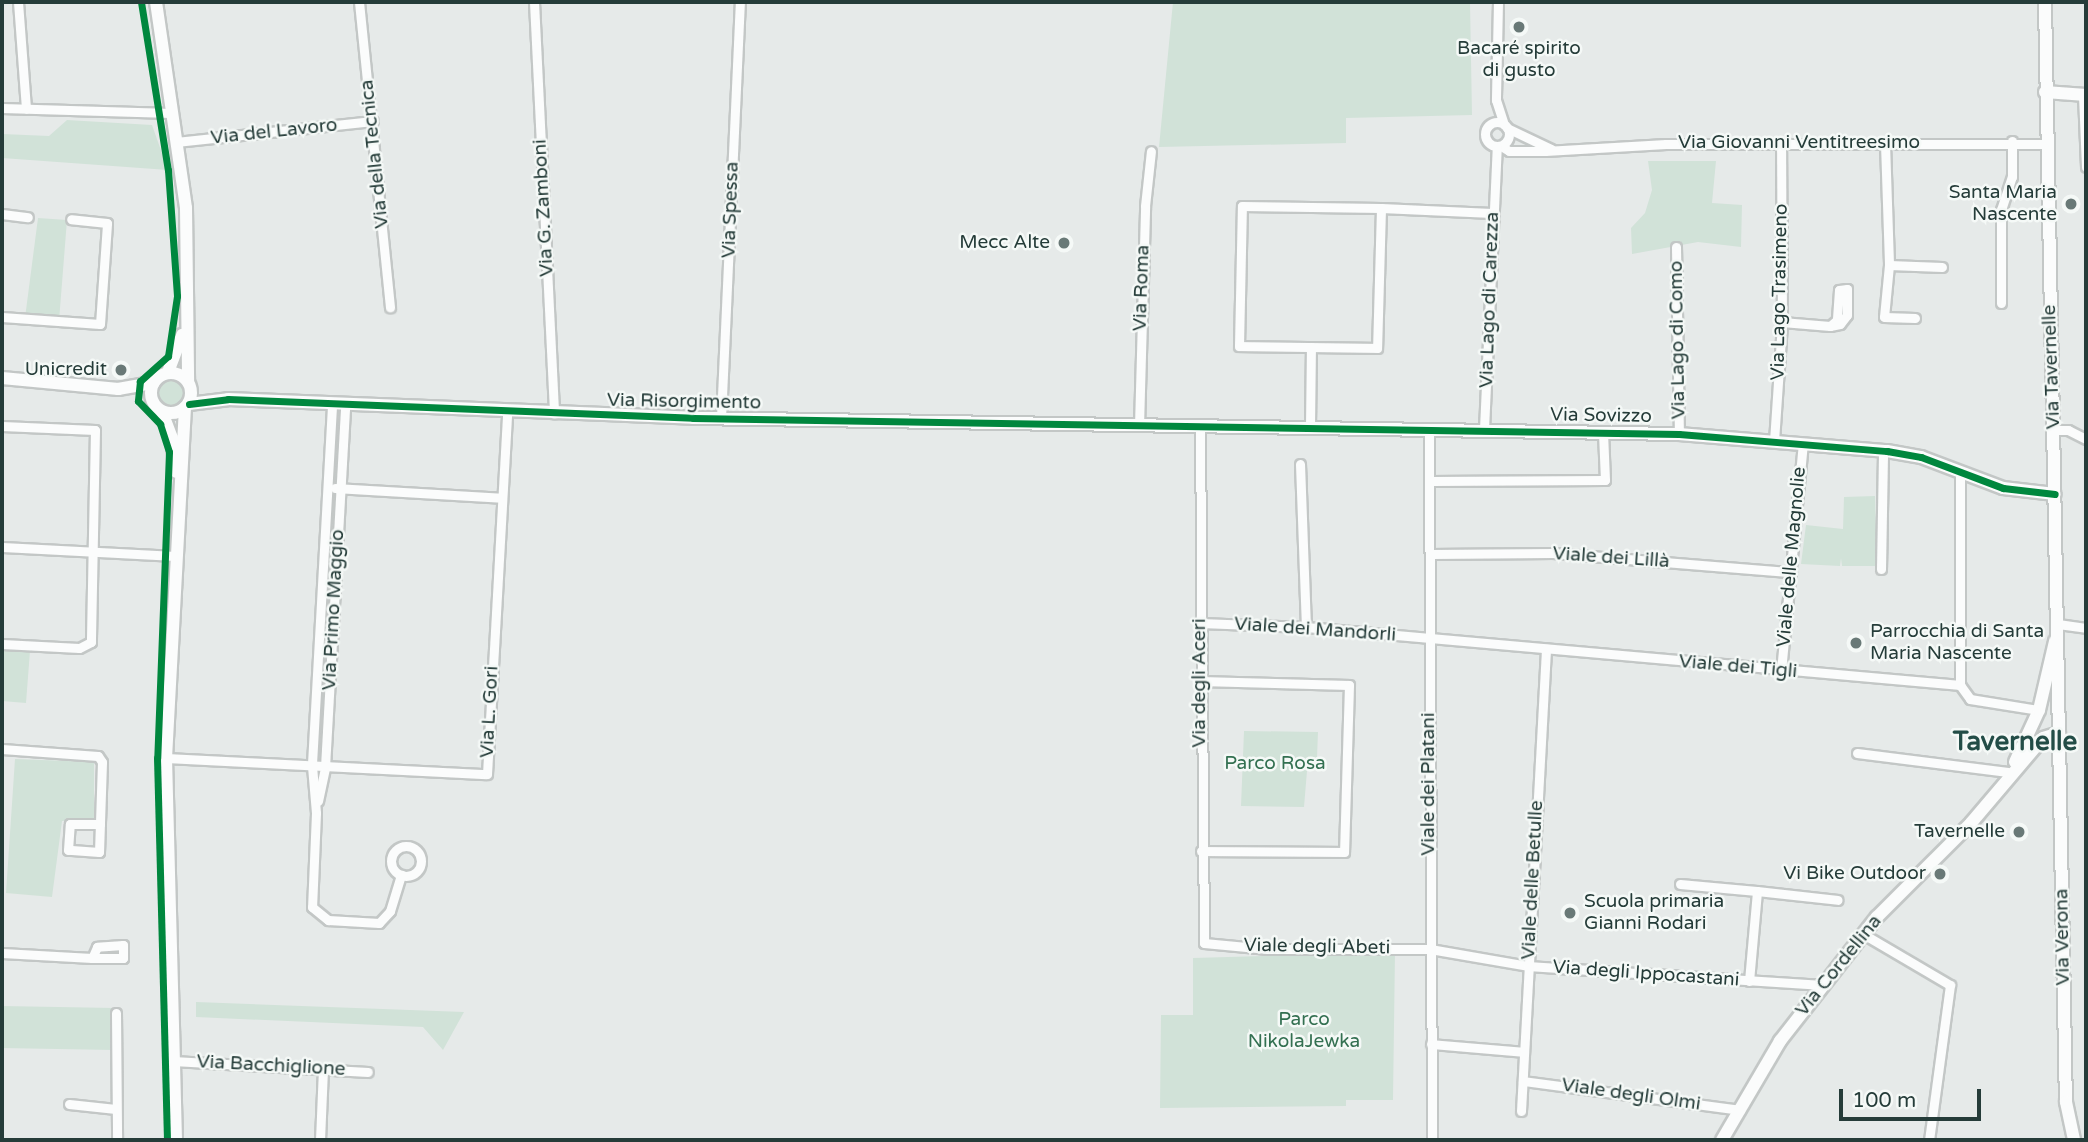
<!DOCTYPE html>
<html>
<head>
<meta charset="utf-8">
<style>
	body { margin:0 }
	#map { position:relative; width:2088px; height:1142px; overflow:hidden; background:#e6eae9; font-family:"Varela Round",sans-serif }
	div>[style] { position:absolute }
	[style*='--x'] { left:calc(var(--x)*1px); top:calc(var(--y)*1px); width:calc(var(--w)*1px); rotate:calc(var(--a)*1deg) }
	.green>* { inset:0; background:#d1e2d8; transform-origin:0 0 }
	.round { border-radius:50% }
	.roads { filter:drop-shadow(2px 0 #c3c7c6) drop-shadow(-2px 0 #c3c7c6) drop-shadow(0 2px #c3c7c6) drop-shadow(0 -2px #c3c7c6) }
	.minor>* { height:9px; margin:-4.5px; padding:0 4.5px; transform-origin:4.5px; border-radius:4.5px; background:#fbfcfc }
	.minor>.ring { margin:-4.5px; padding:0; box-sizing:content-box; background:none; border:9px solid #fbfcfc; border-radius:50% }
	.tertiary>* { height:12px; margin:-6px; padding:0 6px; transform-origin:6px; border-radius:6px; background:#fbfcfc }
	.tertiary>.ring { margin:-6px; padding:0; box-sizing:content-box; background:none; border:12px solid #fbfcfc; border-radius:50% }
	.secondary>* { height:12px; margin:-6px; padding:0 6px; transform-origin:6px; border-radius:6px; background:#fbfcfc }
	.cycleway>* { height:7px; margin:-3.5px; padding:0 3.5px; transform-origin:3.5px; border-radius:3.5px; background:#00873e }
	.dots>* { width:19px; height:19px; translate:-50% -50%; box-sizing:border-box; border:4px solid #f5f9f7; border-radius:50% }
	span { translate:-50% -50%; white-space:nowrap; text-align:center; line-height:1.15; -webkit-text-stroke:5px #f5f9f7; paint-order:stroke }
	.poi-label { font-size:19px; color:#253c39 }
	.right { translate:-100% -50%; text-align:right }
	.left { translate:0 -50%; text-align:left }
	.street-label { font-size:19px; color:#253c39 }
	.park-label { font-size:19px; color:#337051 }
	.district-label { font-size:26px; color:#234d47; font-weight:700 }
	.frame { position:absolute; inset:0; border:4px solid #253c39; pointer-events:none }
	.scale { position:absolute; left:1839px; top:1089px; width:142px; height:32px; box-sizing:border-box; border:4px solid #253c39; border-top:0; padding-left:9px; font-size:21px; line-height:24px; white-space:nowrap; color:#253c39; -webkit-text-stroke:5px #f5f9f7; paint-order:stroke }
</style>
</head>
<body>
<div id="map">
	<div class="green">
		<div style="clip-path:polygon(1173px 2px,1470px 2px,1472px 115px,1346px 118px,1346px 143px,1159px 147px)"></div>
		<div style="clip-path:polygon(67px 120px,152px 125px,168px 170px,2px 158px,2px 134px,49px 136px)"></div>
		<div style="clip-path:polygon(1648px 161px,1716px 161px,1712px 203px,1742px 205px,1741px 247px,1698px 242px,1632px 254px,1631px 228px,1645px 213px,1652px 190px)"></div>
		<div style="clip-path:polygon(38px 218px,67px 220px,59px 321px,25px 318px)"></div>
		<div class="round" style="left:157px;top:378px;width:30px;height:30px"></div>
		<div style="clip-path:polygon(1875px 496px,1877px 566px,1842px 566px,1841px 558px,1840px 566px,1801px 564px,1806px 525px,1843px 529px,1844px 497px)"></div>
		<div style="clip-path:polygon(2px 649px,30px 651px,26px 703px,2px 701px)"></div>
		<div style="clip-path:polygon(1244px 731px,1318px 732px,1317px 758px,1308px 759px,1304px 807px,1241px 806px)"></div>
		<div style="clip-path:polygon(15px 759px,94px 762px,94px 818px,62px 821px,52px 897px,6px 893px)"></div>
		<div style="clip-path:polygon(1395px 952px,1393px 1100px,1346px 1100px,1346px 1106px,1160px 1108px,1161px 1015px,1193px 1015px,1193px 958px)"></div>
		<div style="clip-path:polygon(196px 1002px,464px 1012px,443px 1050px,423px 1027px,196px 1017px)"></div>
		<div style="left:2px;top:1006px;width:112px;height:42px;rotate:1deg"></div>
	</div>
	<div class="roads">
		<div class="minor">
			<div style="--x:18;--y:2;--w:107;--a:85.7"></div>
			<div style="--x:359;--y:2;--w:307;--a:84.2"></div>
			<div style="--x:534;--y:2;--w:412;--a:87.2"></div>
			<div style="--x:1498;--y:2;--w:98;--a:91.2"></div>
			<div style="--x:1496;--y:100;--w:26;--a:72"></div>
			<div style="--x:2083;--y:95;--w:72;--a:87.6"></div>
			<div style="--x:2;--y:108;--w:169;--a:1.7"></div>
			<div class="ring" style="left:1485px;top:122px;width:15px;height:15px"></div>
			<div style="--x:1507;--y:128;--w:49;--a:25.5"></div>
			<div style="--x:176;--y:142;--w:198;--a:-6.1"></div>
			<div style="--x:1885;--y:143;--w:122;--a:88.1"></div>
			<div style="--x:1889;--y:265;--w:52;--a:95.5"></div>
			<div style="--x:1884;--y:317;--w:31;--a:2"></div>
			<div style="--x:1501;--y:146;--w:9;--a:32"></div>
			<div style="--x:1509;--y:151;--w:36;--a:0"></div>
			<div style="--x:1545;--y:151;--w:121;--a:-3.3"></div>
			<div style="--x:1666;--y:144;--w:379;--a:0"></div>
			<div style="--x:1381;--y:208;--w:140;--a:91.6"></div>
			<div style="--x:1377;--y:348;--w:138;--a:-179.2"></div>
			<div style="--x:1239;--y:346;--w:140;--a:-88.8"></div>
			<div style="--x:1242;--y:206;--w:139;--a:0.8"></div>
			<div style="--x:1381;--y:208;--w:111;--a:2.6"></div>
			<div style="--x:2;--y:214;--w:26;--a:7"></div>
			<div style="--x:1676;--y:247;--w:187;--a:89.1"></div>
			<div style="--x:1889;--y:265;--w:53;--a:2.2"></div>
			<div style="--x:2001;--y:303;--w:93;--a:-90"></div>
			<div style="--x:2001;--y:210;--w:35;--a:-72"></div>
			<div style="--x:2012;--y:177;--w:36;--a:-90"></div>
			<div style="--x:2;--y:317;--w:98;--a:4.1"></div>
			<div style="--x:100;--y:324;--w:101;--a:-86"></div>
			<div style="--x:107;--y:223;--w:36;--a:-174"></div>
			<div style="--x:1782;--y:322;--w:48;--a:4.8"></div>
			<div style="--x:1830;--y:326;--w:10;--a:-11"></div>
			<div style="--x:1840;--y:324;--w:11;--a:-52"></div>
			<div style="--x:1847;--y:315;--w:26;--a:-90"></div>
			<div style="--x:1847;--y:289;--w:8;--a:173"></div>
			<div style="--x:1839;--y:290;--w:30;--a:94"></div>
			<div style="--x:1837;--y:320;--w:9;--a:139"></div>
			<div style="--x:332;--y:406;--w:361;--a:93.2"></div>
			<div style="--x:312;--y:766;--w:47;--a:85.1"></div>
			<div style="--x:316;--y:813;--w:94;--a:92.4"></div>
			<div style="--x:312;--y:907;--w:21;--a:39"></div>
			<div style="--x:328;--y:920;--w:51;--a:3.4"></div>
			<div style="--x:379;--y:923;--w:16;--a:-47"></div>
			<div style="--x:390;--y:911;--w:38;--a:-73"></div>
			<div style="--x:721;--y:418;--w:416;--a:-87.4"></div>
			<div style="--x:1200;--y:424;--w:519;--a:89.56"></div>
			<div style="--x:1204;--y:943;--w:64;--a:5.4"></div>
			<div style="--x:1268;--y:949;--w:162;--a:0"></div>
			<div style="--x:1430;--y:949;--w:99;--a:9.8"></div>
			<div style="--x:1528;--y:966;--w:295;--a:3.7"></div>
			<div style="--x:2;--y:426;--w:93;--a:2.5"></div>
			<div style="--x:95;--y:430;--w:212;--a:91.1"></div>
			<div style="--x:91;--y:642;--w:13;--a:153"></div>
			<div style="--x:79;--y:648;--w:77;--a:-177"></div>
			<div style="--x:1139;--y:426;--w:220;--a:-88.4"></div>
			<div style="--x:1145;--y:206;--w:55;--a:-83.8"></div>
			<div style="--x:1310;--y:426;--w:79;--a:-89.3"></div>
			<div style="--x:1429;--y:428;--w:712;--a:89.76"></div>
			<div style="--x:1484;--y:429;--w:282;--a:-87.4"></div>
			<div style="--x:2054;--y:430;--w:14;--a:0"></div>
			<div style="--x:2068;--y:430;--w:20;--a:27"></div>
			<div style="--x:1774;--y:441;--w:116;--a:-86.1"></div>
			<div style="--x:1782;--y:325;--w:182;--a:-90.3"></div>
			<div style="--x:1300;--y:464;--w:163;--a:87.9"></div>
			<div style="--x:1431;--y:481;--w:174;--a:-0.3"></div>
			<div style="--x:1605;--y:480;--w:48;--a:-92.4"></div>
			<div style="--x:335;--y:488;--w:166;--a:3.4"></div>
			<div style="--x:2;--y:547;--w:174;--a:3"></div>
			<div style="--x:1431;--y:554;--w:122;--a:-0.5"></div>
			<div style="--x:1553;--y:553;--w:239;--a:4.6"></div>
			<div style="--x:1881;--y:569;--w:119;--a:-89"></div>
			<div style="--x:1200;--y:623;--w:106;--a:2.2"></div>
			<div style="--x:1306;--y:627;--w:657;--a:5.07"></div>
			<div style="--x:1960;--y:685;--w:17;--a:54"></div>
			<div style="--x:1970;--y:699;--w:70;--a:9.1"></div>
			<div style="--x:2058;--y:624;--w:28;--a:8"></div>
			<div style="--x:1781;--y:671;--w:228;--a:-84.5"></div>
			<div style="--x:1200;--y:681;--w:149;--a:1.5"></div>
			<div style="--x:1349;--y:685;--w:167;--a:91.7"></div>
			<div style="--x:1344;--y:852;--w:143;--a:-179.6"></div>
			<div style="--x:1960;--y:685;--w:213;--a:-90"></div>
			<div style="--x:2;--y:749;--w:96;--a:4.2"></div>
			<div style="--x:98;--y:756;--w:7;--a:56"></div>
			<div style="--x:102;--y:762;--w:90;--a:91.9"></div>
			<div style="--x:99;--y:852;--w:31;--a:-176"></div>
			<div style="--x:68;--y:850;--w:26;--a:-86"></div>
			<div style="--x:70;--y:824;--w:30;--a:0"></div>
			<div style="--x:1857;--y:753;--w:152;--a:7.2"></div>
			<div style="--x:166;--y:758;--w:321;--a:2.9"></div>
			<div style="--x:487;--y:774;--w:363;--a:-86.8"></div>
			<div style="--x:318;--y:801;--w:35;--a:-78"></div>
			<div style="--x:325;--y:767;--w:362;--a:-86.8"></div>
			<div class="ring" style="left:391px;top:846px;width:21px;height:21px"></div>
			<div style="--x:1680;--y:884;--w:77;--a:5.2"></div>
			<div style="--x:1863;--y:934;--w:101;--a:30.4"></div>
			<div style="--x:1950;--y:985;--w:156;--a:97.7"></div>
			<div style="--x:2;--y:953;--w:90;--a:3.2"></div>
			<div style="--x:92;--y:958;--w:31;--a:0"></div>
			<div style="--x:123;--y:958;--w:13;--a:-90"></div>
			<div style="--x:123;--y:945;--w:26;--a:176"></div>
			<div style="--x:97;--y:947;--w:12;--a:114"></div>
			<div style="--x:1749;--y:981;--w:90;--a:-84.9"></div>
			<div style="--x:1757;--y:891;--w:81;--a:6.3"></div>
			<div style="--x:116;--y:1013;--w:127;--a:89.5"></div>
			<div style="--x:1431;--y:1044;--w:93;--a:4.9"></div>
			<div style="--x:173;--y:1061;--w:195;--a:3.2"></div>
			<div style="--x:1523;--y:1081;--w:219;--a:7.6"></div>
			<div style="--x:69;--y:1104;--w:47;--a:6.1"></div>
			<div style="--x:1521;--y:1111;--w:463;--a:-86.9"></div>
			<div style="--x:320;--y:1140;--w:71;--a:-87.6"></div>
		</div>
		<div class="tertiary">
			<div style="--x:156;--y:2;--w:208;--a:81.7"></div>
			<div style="--x:186;--y:208;--w:173;--a:89.3"></div>
			<div style="--x:2045;--y:92;--w:41;--a:4.2"></div>
			<div style="--x:168;--y:372;--w:40;--a:-69"></div>
			<div class="ring" style="left:151px;top:373px;width:28px;height:28px"></div>
			<div style="--x:2;--y:378;--w:117;--a:5.4"></div>
			<div style="--x:118;--y:389;--w:36;--a:-10"></div>
			<div style="--x:189;--y:404;--w:39;--a:-7"></div>
			<div style="--x:228;--y:399;--w:465;--a:2.3"></div>
			<div style="--x:693;--y:418;--w:986;--a:0.93"></div>
			<div style="--x:1679;--y:434;--w:209;--a:4.7"></div>
			<div style="--x:1887;--y:451;--w:35;--a:10"></div>
			<div style="--x:1921;--y:457;--w:88;--a:20.7"></div>
			<div style="--x:2003;--y:488;--w:52;--a:6.6"></div>
			<div style="--x:162;--y:412;--w:28;--a:69"></div>
			<div style="--x:172;--y:438;--w:34;--a:83"></div>
			<div style="--x:2015;--y:762;--w:57;--a:-65.2"></div>
			<div style="--x:2039;--y:710;--w:71;--a:-76.9"></div>
			<div style="--x:176;--y:1140;--w:382;--a:-91.5"></div>
			<div style="--x:166;--y:758;--w:351;--a:-86.9"></div>
			<div style="--x:1722;--y:1140;--w:115;--a:-59.6"></div>
			<div style="--x:1780;--y:1041;--w:157;--a:-52"></div>
			<div style="--x:1877;--y:917;--w:133;--a:-45"></div>
			<div style="--x:1971;--y:823;--w:111;--a:-49.7"></div>
			<div style="--x:2043;--y:738;--w:17;--a:-17"></div>
		</div>
		<div class="secondary">
			<div style="--x:2045;--y:2;--w:1100;--a:88.91"></div>
			<div style="--x:2066;--y:1102;--w:39;--a:78"></div>
		</div>
	</div>
	<div class="cycleway">
		<div style="--x:141;--y:2;--w:170;--a:80.9"></div>
		<div style="--x:168;--y:170;--w:126;--a:85.9"></div>
		<div style="--x:177;--y:296;--w:61;--a:98.5"></div>
		<div style="--x:168;--y:356;--w:38;--a:138"></div>
		<div style="--x:140;--y:381;--w:20;--a:96"></div>
		<div style="--x:138;--y:401;--w:32;--a:46"></div>
		<div style="--x:160;--y:424;--w:29;--a:72"></div>
		<div style="--x:169;--y:452;--w:306;--a:92.2"></div>
		<div style="--x:157;--y:758;--w:382;--a:88.5"></div>
		<div style="--x:189;--y:404;--w:39;--a:-7"></div>
		<div style="--x:228;--y:399;--w:465;--a:2.3"></div>
		<div style="--x:693;--y:418;--w:986;--a:0.93"></div>
		<div style="--x:1679;--y:434;--w:209;--a:4.7"></div>
		<div style="--x:1887;--y:451;--w:35;--a:10"></div>
		<div style="--x:1921;--y:457;--w:88;--a:20.7"></div>
		<div style="--x:2003;--y:488;--w:52;--a:6.6"></div>
	</div>
	<div class="dots">
		<div style="left:1519px;top:27px;background:#697977"></div>
		<div style="left:2071px;top:204px;background:#697977"></div>
		<div style="left:1064px;top:243px;background:#697977"></div>
		<div style="left:121px;top:370px;background:#697977"></div>
		<div style="left:1856px;top:643px;background:#697977"></div>
		<div style="left:2019px;top:832px;background:#697977"></div>
		<div style="left:1940px;top:874px;background:#697977"></div>
		<div style="left:1570px;top:913px;background:#697977"></div>
	</div>
	<div class="poi-label">
		<span style="left:1519px;top:60px">Bacaré spirito<br>di gusto</span>
		<span class="right" style="left:2057px;top:204px">Santa Maria<br>Nascente</span>
		<span class="right" style="left:1050px;top:243px">Mecc Alte</span>
		<span class="right" style="left:107px;top:370px">Unicredit</span>
		<span class="left" style="left:1870px;top:643px">Parrocchia di Santa<br>Maria Nascente</span>
		<span class="right" style="left:2005px;top:832px">Tavernelle</span>
		<span class="right" style="left:1926px;top:874px">Vi Bike Outdoor</span>
		<span class="left" style="left:1584px;top:913px">Scuola primaria<br>Gianni Rodari</span>
	</div>
	<div class="street-label">
		<span style="left:274px;top:132px;rotate:-6deg">Via del Lavoro</span>
		<span style="left:1799px;top:143px">Via Giovanni Ventitreesimo</span>
		<span style="left:375px;top:154px;rotate:-96deg">Via della Tecnica</span>
		<span style="left:544px;top:208px;rotate:-93deg">Via G. Zamboni</span>
		<span style="left:731px;top:210px;rotate:-88deg">Via Spessa</span>
		<span style="left:1142px;top:288px;rotate:-88deg">Via Roma</span>
		<span style="left:1780px;top:292px;rotate:-89deg">Via Lago Trasimeno</span>
		<span style="left:1490px;top:300px;rotate:-88deg">Via Lago di Carezza</span>
		<span style="left:1678px;top:340px;rotate:-91deg">Via Lago di Como</span>
		<span style="left:2052px;top:367px;rotate:-92deg">Via Tavernelle</span>
		<span style="left:684px;top:402px;rotate:1deg">Via Risorgimento</span>
		<span style="left:1601px;top:416px;rotate:1deg">Via Sovizzo</span>
		<span style="left:1792px;top:557px;rotate:-85deg">Viale delle Magnolie</span>
		<span style="left:1611px;top:558px;rotate:4deg">Viale dei Lillà</span>
		<span style="left:334px;top:610px;rotate:-87deg">Via Primo Maggio</span>
		<span style="left:1315px;top:630px;rotate:4deg">Viale dei Mandorli</span>
		<span style="left:1738px;top:667px;rotate:5deg">Viale dei Tigli</span>
		<span style="left:1200px;top:683px;rotate:-90deg">Via degli Aceri</span>
		<span style="left:490px;top:712px;rotate:-87deg">Via L. Gori</span>
		<span style="left:1429px;top:784px;rotate:-90deg">Viale dei Platani</span>
		<span style="left:1533px;top:880px;rotate:-87deg">Viale delle Betulle</span>
		<span style="left:2063px;top:937px;rotate:-91deg">Via Verona</span>
		<span style="left:1317px;top:947px;rotate:1deg">Viale degli Abeti</span>
		<span style="left:1839px;top:966px;rotate:-51deg">Via Cordellina</span>
		<span style="left:1646px;top:974px;rotate:4deg">Via degli Ippocastani</span>
		<span style="left:271px;top:1066px;rotate:3deg">Via Bacchiglione</span>
		<span style="left:1631px;top:1095px;rotate:8deg">Viale degli Olmi</span>
	</div>
	<div class="park-label">
		<span style="left:1275px;top:764px">Parco Rosa</span>
		<span style="left:1304px;top:1031px">Parco<br>NikolaJewka</span>
	</div>
	<div class="district-label">
		<span style="left:2015px;top:742px">Tavernelle</span>
	</div>
	<div class="frame"></div>
	<div class="scale">100 m</div>
</div>
</body>
</html>
